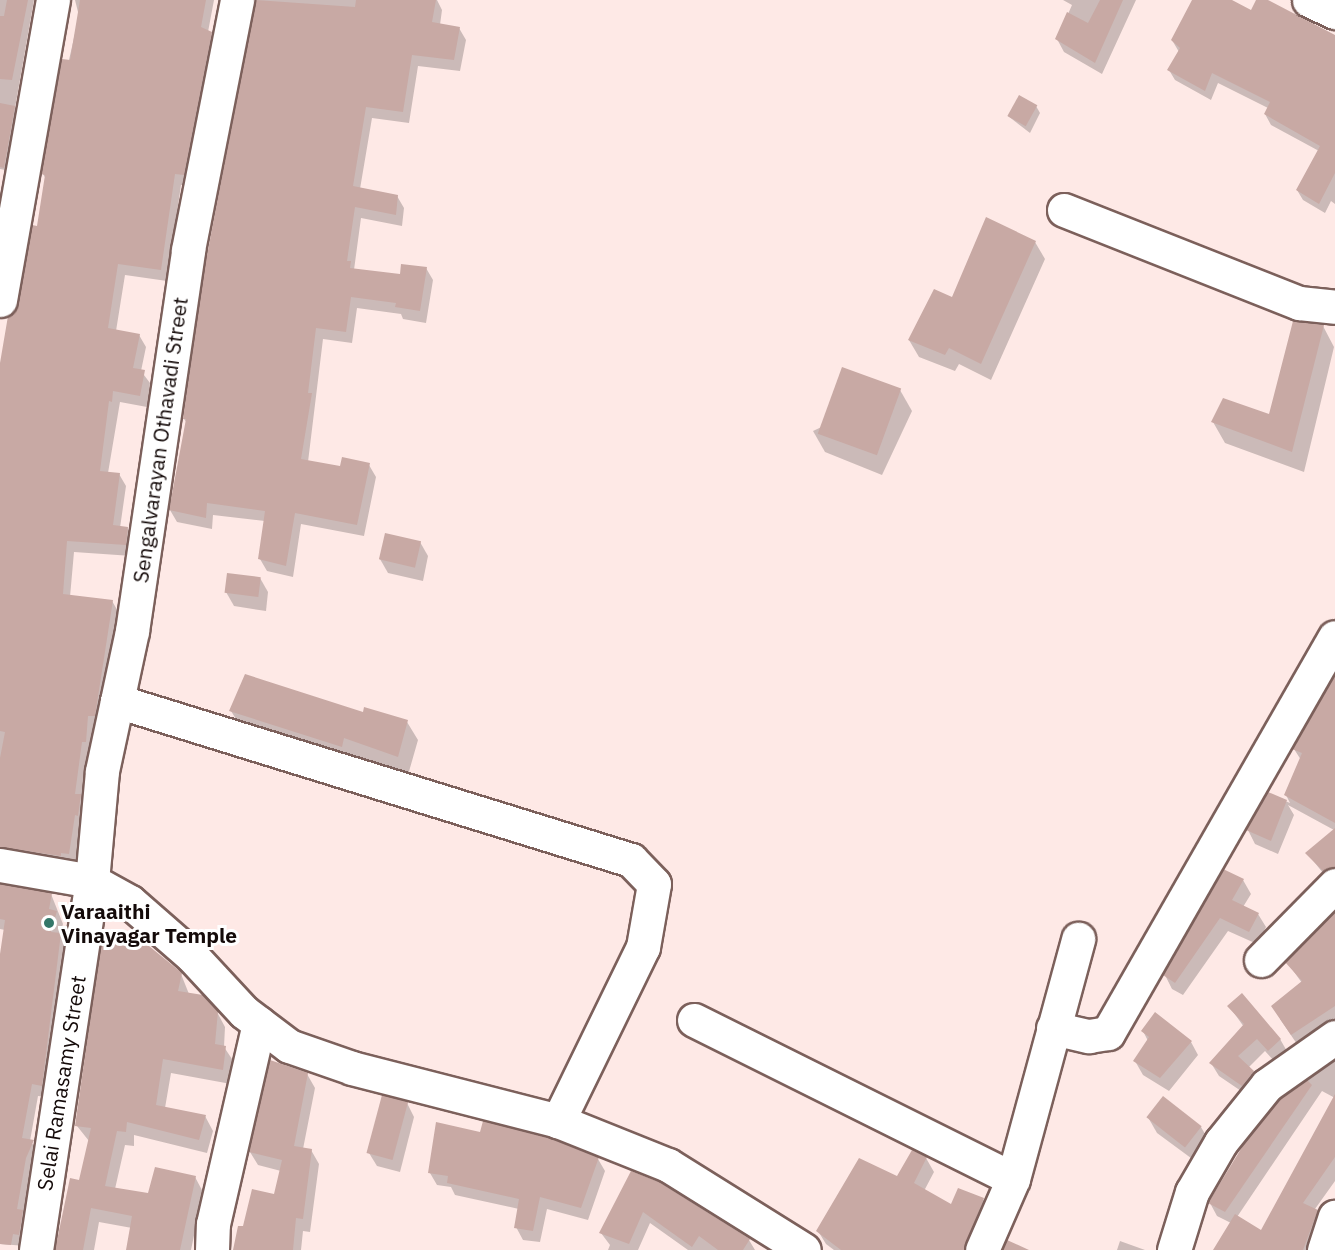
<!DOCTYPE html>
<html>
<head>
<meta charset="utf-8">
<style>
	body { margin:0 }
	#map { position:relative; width:1335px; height:1250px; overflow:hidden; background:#fee9e6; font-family:"IBM Plex Sans",sans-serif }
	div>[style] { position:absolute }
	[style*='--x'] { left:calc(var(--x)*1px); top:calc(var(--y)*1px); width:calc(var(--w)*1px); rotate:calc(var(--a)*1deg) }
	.shadow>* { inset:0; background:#0003 }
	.building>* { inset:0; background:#c8a9a4; transform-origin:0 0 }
	.roads { filter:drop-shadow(2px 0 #7c605b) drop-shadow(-2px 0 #7c605b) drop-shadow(0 2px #7c605b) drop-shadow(0 -2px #7c605b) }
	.minor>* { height:33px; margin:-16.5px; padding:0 16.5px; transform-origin:16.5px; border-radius:16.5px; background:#fff }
	.dots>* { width:16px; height:16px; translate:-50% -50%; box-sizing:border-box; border:3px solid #fff; border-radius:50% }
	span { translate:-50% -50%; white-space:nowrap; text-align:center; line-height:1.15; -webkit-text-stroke:6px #fff; paint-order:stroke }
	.street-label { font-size:21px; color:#140a09 }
	.poi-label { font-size:21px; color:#140a09; font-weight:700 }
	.left { translate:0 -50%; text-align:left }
</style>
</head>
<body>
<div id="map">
	<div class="shadow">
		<div style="clip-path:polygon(0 0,34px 0,15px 108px,20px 118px,11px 171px,0 169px)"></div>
		<div style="clip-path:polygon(75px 0,214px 0,208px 32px,217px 45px,190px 186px,181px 185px,167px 281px,125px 275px,116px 331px,139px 335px,146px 347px,141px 371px,150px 383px,147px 407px,120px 402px,108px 473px,119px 474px,126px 486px,120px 528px,127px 528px,134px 540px,132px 556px,74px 552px,70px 597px,112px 601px,119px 613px,101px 727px,94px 727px,92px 753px,89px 753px,82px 799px,87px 808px,75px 865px,11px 858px,4px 846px,0 808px,0 375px,38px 227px,46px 179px,43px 174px,79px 16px)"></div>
		<div style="clip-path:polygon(257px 0,437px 0,442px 10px,440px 25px,459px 28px,466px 40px,460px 71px,418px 66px,409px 123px,372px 118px,360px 189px,397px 196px,404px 208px,402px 226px,361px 218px,354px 270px,401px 276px,426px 268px,433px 280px,426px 323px,403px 319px,401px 314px,357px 308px,352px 343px,323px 339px,308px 462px,341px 468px,369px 465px,376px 477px,364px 536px,301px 524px,293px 577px,267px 571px,260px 559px,265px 521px,213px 515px,212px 529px,177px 522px,170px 510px,187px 423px,184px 419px,205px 271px)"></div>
		<div style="clip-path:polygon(1063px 0,1136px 0,1102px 74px,1064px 52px,1057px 39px,1072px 5px)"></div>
		<div style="clip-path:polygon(1194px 0,1228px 0,1252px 12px,1258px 0,1265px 0,1335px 37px,1335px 204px,1331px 201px,1325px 213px,1303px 200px,1297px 190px,1319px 151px,1271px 125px,1265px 114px,1268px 108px,1218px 83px,1211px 100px,1175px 80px,1169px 70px,1179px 52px,1172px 40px)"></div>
		<div style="clip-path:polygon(1036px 106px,1040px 113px,1030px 133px,1008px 116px)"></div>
		<div style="clip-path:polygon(1035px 242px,1045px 259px,991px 380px,959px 364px,955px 371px,919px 357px,909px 340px,953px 300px)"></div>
		<div style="clip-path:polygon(1323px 326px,1334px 347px,1304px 472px,1225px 443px,1213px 422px,1271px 416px)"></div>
		<div style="clip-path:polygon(900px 390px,912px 411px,882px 475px,825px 452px,813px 431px)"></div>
		<div style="clip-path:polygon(420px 542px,428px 556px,423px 581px,388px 573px,380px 559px)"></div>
		<div style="clip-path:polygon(260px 578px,268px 592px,266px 611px,234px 606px,226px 592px)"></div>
		<div style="clip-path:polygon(1335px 678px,1335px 882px,1331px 883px,1307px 853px,1334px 830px,1288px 805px,1294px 815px,1278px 854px,1255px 844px,1248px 830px,1268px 794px,1290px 803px,1286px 795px,1301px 760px,1294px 749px)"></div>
		<div style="clip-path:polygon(231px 711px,364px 714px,407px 722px,418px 740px,408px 775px,354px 756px,352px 765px,242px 729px)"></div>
		<div style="clip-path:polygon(1243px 880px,1251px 894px,1243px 907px,1258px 914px,1266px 927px,1257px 944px,1228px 931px,1183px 995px,1172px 989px,1165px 975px)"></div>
		<div style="clip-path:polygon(0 886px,51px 894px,63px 924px,60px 934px,67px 947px,48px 1097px,38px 1096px,30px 1141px,40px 1153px,32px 1171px,24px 1215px,29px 1223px,26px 1246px,0 1244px,0 960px,5px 930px,0 929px)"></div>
		<div style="clip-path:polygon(1335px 914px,1335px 1025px,1299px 1047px,1280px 1019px,1302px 983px,1287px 962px)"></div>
		<div style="clip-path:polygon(181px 974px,189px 994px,217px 1012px,225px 1027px,224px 1047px,234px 1062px,231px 1084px,171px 1073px,165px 1108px,205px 1116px,213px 1131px,207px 1153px,134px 1135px,134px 1146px,125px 1145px,115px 1189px,149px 1195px,195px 1177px,203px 1192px,191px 1250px,128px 1250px,132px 1228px,99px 1222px,94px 1250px,57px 1250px,80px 1182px,89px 1141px,77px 1126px)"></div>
		<div style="clip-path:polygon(1229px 1006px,1280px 1039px,1288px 1053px,1276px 1063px,1265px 1051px,1248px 1068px,1258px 1083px,1244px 1093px,1219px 1076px,1211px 1063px,1244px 1027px)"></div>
		<div style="clip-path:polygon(1143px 1031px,1191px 1042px,1198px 1055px,1169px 1091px,1143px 1075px,1135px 1061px,1148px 1041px)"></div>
		<div style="clip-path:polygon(1335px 1059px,1335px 1098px,1322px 1091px,1237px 1217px,1262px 1232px,1335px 1116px,1335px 1181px,1315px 1209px,1324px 1225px,1316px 1250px,1215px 1250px,1231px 1223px,1217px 1216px,1210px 1203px,1281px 1100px)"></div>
		<div style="clip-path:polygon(307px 1074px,315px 1088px,303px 1149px,311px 1150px,319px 1164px,310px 1232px,303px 1231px,301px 1250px,234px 1250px,244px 1228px,275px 1195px,281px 1171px,258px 1165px,250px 1152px)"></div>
		<div style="clip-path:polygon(407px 1103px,414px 1117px,400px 1172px,377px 1166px,369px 1153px)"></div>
		<div style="clip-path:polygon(1149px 1119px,1201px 1127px,1209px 1141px,1195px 1161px,1157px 1133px)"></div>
		<div style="clip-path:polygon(913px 1152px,926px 1158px,934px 1172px,924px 1191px,952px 1206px,983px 1199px,991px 1212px,975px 1250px,834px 1250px,826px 1244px,818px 1231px,897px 1178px)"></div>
		<div style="clip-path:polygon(598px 1159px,605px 1171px,588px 1220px,547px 1209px,540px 1242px,523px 1240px,516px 1227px,519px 1209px,455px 1195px,451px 1187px,437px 1185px,430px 1173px)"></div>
		<div style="clip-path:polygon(632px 1172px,749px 1240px,755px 1250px,688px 1250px,650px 1223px,638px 1250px,608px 1250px,610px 1245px,601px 1233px)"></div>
		<div style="clip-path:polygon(1120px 1241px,1145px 1250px,1117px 1250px)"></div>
	</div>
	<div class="building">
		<div style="clip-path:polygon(7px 0,28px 0,12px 80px,0 79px,0 16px,4px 16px)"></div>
		<div style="clip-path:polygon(80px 0,206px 0,201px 27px,212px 32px,184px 175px,175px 174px,161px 270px,118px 264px,108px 328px,140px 334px,133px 368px,145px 370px,140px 396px,113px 391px,112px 402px,109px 401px,100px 471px,120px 473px,113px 525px,128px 527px,126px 545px,67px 541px,63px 594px,113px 600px,95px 716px,88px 716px,86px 742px,82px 742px,75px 794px,81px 794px,78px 816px,75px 815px,69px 854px,61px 853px,61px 856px,0 847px,0 758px,5px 732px,0 731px,0 363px,8px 316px,18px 303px,32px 225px,37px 226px,45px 175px,41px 174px,62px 59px,70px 60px)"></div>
		<div style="clip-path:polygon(256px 0,355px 7px,356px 0,436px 0,432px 22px,460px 27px,454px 60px,412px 55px,403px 112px,366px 107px,353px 186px,398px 195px,396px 215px,355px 207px,347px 261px,351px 261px,350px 268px,400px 274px,401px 264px,427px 267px,420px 311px,395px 307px,396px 303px,351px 297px,346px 332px,316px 328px,308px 393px,312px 393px,301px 459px,340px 466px,342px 457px,370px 463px,357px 525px,295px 513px,286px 566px,258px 559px,265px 511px,207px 503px,206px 518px,169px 510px,186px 419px,183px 419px,204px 271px)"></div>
		<div style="clip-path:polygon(1100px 0,1123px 0,1095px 63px,1055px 39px,1067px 12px,1088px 23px)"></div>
		<div style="clip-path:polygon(1192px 0,1232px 0,1251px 10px,1256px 0,1268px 0,1335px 35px,1335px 173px,1319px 204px,1296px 190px,1320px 146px,1264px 114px,1270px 102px,1212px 73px,1205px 91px,1167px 70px,1180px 48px,1171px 40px)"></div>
		<div style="left:1019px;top:95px;width:21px;height:24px;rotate:29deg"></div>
		<div style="clip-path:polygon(0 103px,15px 106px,4px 168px,0 167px)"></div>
		<div style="clip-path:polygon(986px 217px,1036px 241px,981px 364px,949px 348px,945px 355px,908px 340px,934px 289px,952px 297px)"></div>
		<div style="clip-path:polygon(1293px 321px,1324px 325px,1292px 452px,1211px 422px,1223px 398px,1269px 414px)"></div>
		<div style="left:842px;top:367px;width:63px;height:71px;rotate:20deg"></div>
		<div style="left:385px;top:533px;width:37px;height:27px;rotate:13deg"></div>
		<div style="left:227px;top:573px;width:34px;height:20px;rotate:7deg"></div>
		<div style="clip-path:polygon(245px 674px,363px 712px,364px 707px,408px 720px,398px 757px,344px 738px,342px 747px,229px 711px)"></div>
		<div style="clip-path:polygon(1335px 675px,1335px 823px,1284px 795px,1302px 753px,1292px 749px)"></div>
		<div style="clip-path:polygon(1268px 792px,1287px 800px,1271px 841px,1246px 830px)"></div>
		<div style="clip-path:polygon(1335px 828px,1335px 867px,1323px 871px,1305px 853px)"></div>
		<div style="clip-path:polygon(1223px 869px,1244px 879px,1232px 900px,1259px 913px,1249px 932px,1220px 918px,1175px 983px,1163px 975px)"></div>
		<div style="clip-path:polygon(0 884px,52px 893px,49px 909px,57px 911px,51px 932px,61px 933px,42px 1086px,32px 1084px,22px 1138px,34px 1140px,26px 1158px,17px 1209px,23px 1210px,19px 1235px,13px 1234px,11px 1245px,0 1244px,0 954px,5px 920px,0 919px)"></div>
		<div style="clip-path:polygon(1335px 912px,1335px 1006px,1291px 1035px,1271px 1006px,1302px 981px,1285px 962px)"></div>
		<div style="clip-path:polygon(102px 937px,149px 946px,182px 973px,178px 991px,203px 995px,218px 1011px,215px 1044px,226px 1046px,223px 1070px,163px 1059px,156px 1105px,206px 1115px,199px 1140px,127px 1122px,126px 1132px,117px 1131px,105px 1186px,148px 1193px,155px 1167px,196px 1176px,180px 1250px,126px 1250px,132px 1216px,91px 1208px,83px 1250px,55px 1250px,70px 1178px,79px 1180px,91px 1128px,75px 1126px)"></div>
		<div style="clip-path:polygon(1242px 993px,1281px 1039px,1268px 1051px,1257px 1039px,1238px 1056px,1254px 1071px,1242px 1086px,1209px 1063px,1244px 1024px,1227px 1006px)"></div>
		<div style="clip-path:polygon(1155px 1012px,1192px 1041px,1160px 1078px,1133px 1061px,1149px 1037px,1141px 1031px)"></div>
		<div style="clip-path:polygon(270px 1060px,308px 1073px,294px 1146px,312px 1149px,303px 1219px,296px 1218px,293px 1250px,233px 1250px,238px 1226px,243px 1226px,252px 1189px,274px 1194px,282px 1160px,249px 1152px)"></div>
		<div style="clip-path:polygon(1307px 1080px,1312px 1085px,1225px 1212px,1208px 1203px,1244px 1144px,1280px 1099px)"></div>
		<div style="clip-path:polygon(1335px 1094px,1335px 1157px,1303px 1203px,1318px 1210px,1303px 1250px,1213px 1250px,1235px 1214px,1261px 1230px)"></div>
		<div style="left:382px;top:1095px;width:27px;height:60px;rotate:15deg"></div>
		<div style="left:1163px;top:1096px;width:49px;height:27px;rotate:38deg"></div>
		<div style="clip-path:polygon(483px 1121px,552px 1139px,599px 1157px,581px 1208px,540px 1197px,533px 1231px,514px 1228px,519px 1199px,447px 1183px,448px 1176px,428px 1173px,436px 1122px,480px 1132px)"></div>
		<div style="clip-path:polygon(912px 1150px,927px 1157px,914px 1183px,951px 1204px,958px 1188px,984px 1198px,964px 1250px,841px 1250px,816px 1231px,859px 1158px,897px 1176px)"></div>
		<div style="clip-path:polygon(631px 1171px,659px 1182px,750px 1239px,743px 1250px,718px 1250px,699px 1236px,692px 1247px,643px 1212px,629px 1244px,599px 1233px)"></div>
		<div style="clip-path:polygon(1007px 1240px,1029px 1250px,1002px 1250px)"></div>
	</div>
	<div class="roads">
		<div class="minor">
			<div style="--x:1309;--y:0;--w:29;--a:25"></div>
			<div style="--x:1064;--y:210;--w:253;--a:21.6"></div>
			<div style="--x:1299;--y:303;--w:36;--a:6"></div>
			<div style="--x:0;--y:300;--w:305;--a:-80"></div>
			<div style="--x:117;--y:701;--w:538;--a:17.19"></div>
			<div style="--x:631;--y:860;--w:33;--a:46"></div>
			<div style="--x:654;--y:884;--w:64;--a:99.9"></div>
			<div style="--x:643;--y:947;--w:194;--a:116"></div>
			<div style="--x:0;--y:865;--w:93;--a:9.9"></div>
			<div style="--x:92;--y:881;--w:43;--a:28.9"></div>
			<div style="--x:130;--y:902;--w:82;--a:41.1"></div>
			<div style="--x:192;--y:956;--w:76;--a:47.1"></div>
			<div style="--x:244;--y:1012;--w:56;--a:37.1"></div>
			<div style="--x:289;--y:1046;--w:67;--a:19.2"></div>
			<div style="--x:352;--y:1068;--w:213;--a:14.4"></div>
			<div style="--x:558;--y:1121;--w:118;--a:21.8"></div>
			<div style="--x:668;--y:1165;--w:160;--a:32"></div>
			<div style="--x:1261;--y:960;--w:105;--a:-45.4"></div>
			<div style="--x:694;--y:1020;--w:356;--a:26.5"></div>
			<div style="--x:1013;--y:1179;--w:77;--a:113.6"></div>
			<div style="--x:1053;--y:1028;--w:37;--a:13"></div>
			<div style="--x:1089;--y:1036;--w:19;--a:-9"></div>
			<div style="--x:1108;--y:1033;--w:456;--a:-60.2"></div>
			<div style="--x:1013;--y:1179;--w:249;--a:-74.8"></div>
			<div style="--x:36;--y:1250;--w:373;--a:-81.4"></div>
			<div style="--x:92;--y:881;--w:110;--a:-84.8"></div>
			<div style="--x:102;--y:771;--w:143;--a:-77.9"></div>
			<div style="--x:132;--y:631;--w:385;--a:-81.6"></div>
			<div style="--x:188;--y:250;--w:255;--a:-78.9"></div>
			<div style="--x:212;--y:1250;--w:26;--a:-88"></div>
			<div style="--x:213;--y:1224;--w:206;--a:-77.1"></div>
			<div style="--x:1174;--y:1250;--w:61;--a:-72.8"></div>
			<div style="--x:1192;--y:1192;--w:58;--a:-59.9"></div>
			<div style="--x:1221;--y:1142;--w:73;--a:-51.1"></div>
			<div style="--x:1267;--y:1085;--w:83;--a:-35.2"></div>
			<div style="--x:1324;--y:1250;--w:35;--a:-72"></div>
		</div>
	</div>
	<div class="dots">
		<div style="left:49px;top:923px;background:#347769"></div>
	</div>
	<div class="street-label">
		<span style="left:160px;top:440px;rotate:-82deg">Sengalvarayan Othavadi Street</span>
		<span style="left:61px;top:1083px;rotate:-81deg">Selai Ramasamy Street</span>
	</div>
	<div class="poi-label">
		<span class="left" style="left:61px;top:923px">Varaaithi<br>Vinayagar Temple</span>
	</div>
</div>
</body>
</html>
